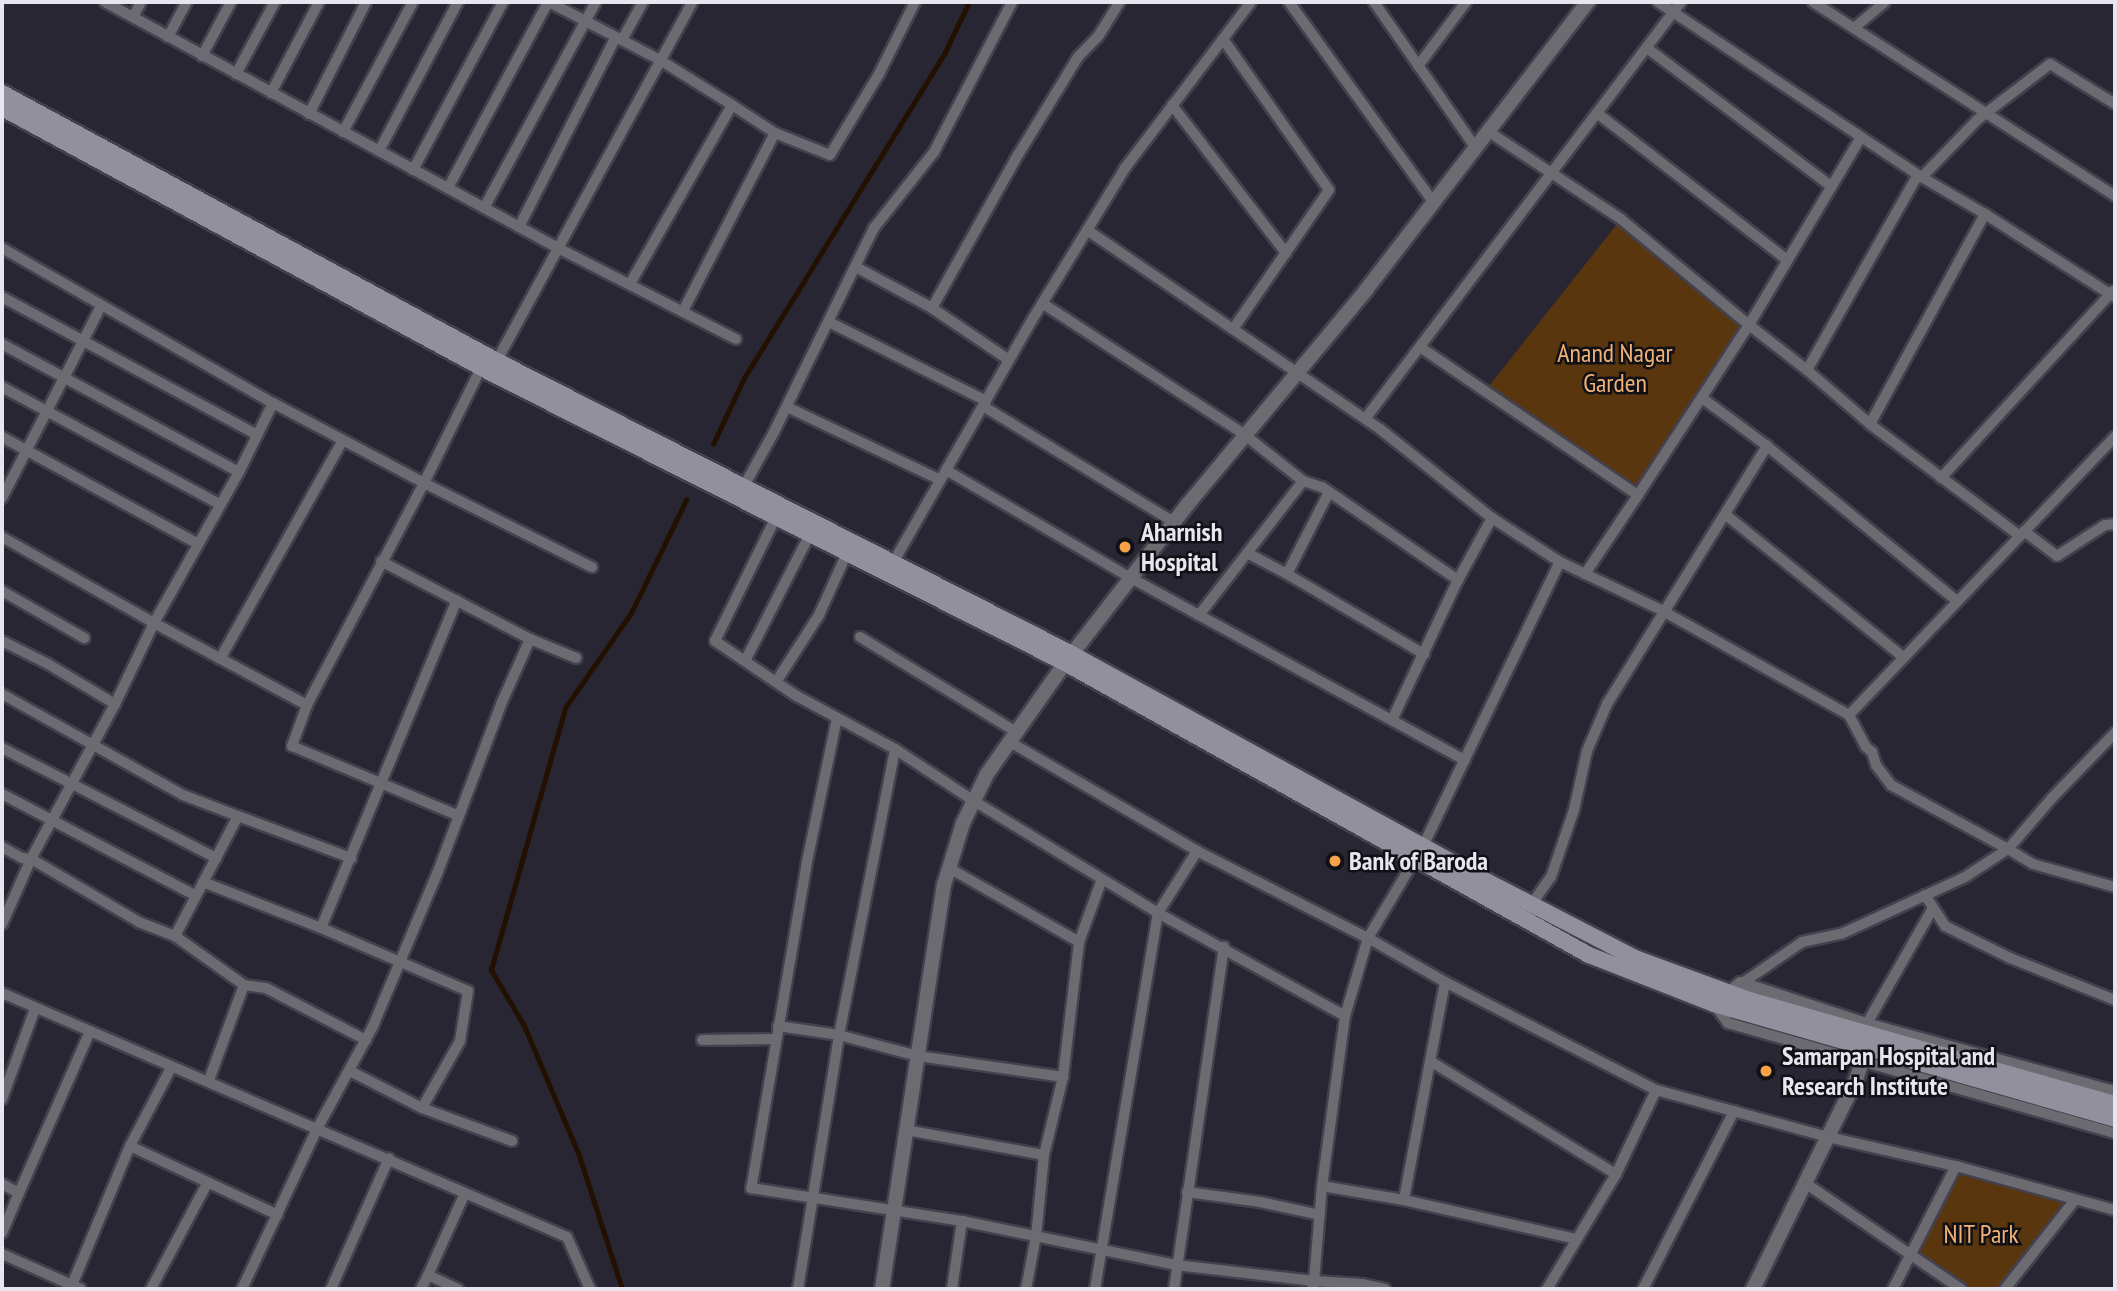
<!DOCTYPE html>
<html>
<head>
<meta charset="utf-8">
<style>
	body { margin:0 }
	#map { position:relative; width:2117px; height:1291px; overflow:hidden; background:#292634; font-family:"PT Sans Narrow",sans-serif }
	div>[style] { position:absolute }
	[style*='--x'] { left:calc(var(--x)*1px); top:calc(var(--y)*1px); width:calc(var(--w)*1px); rotate:calc(var(--a)*1deg) }
	.green>* { inset:0; background:#59360d }
	.stream>* { height:4.5px; margin:-2.25px; padding:0 2.25px; transform-origin:2.25px; border-radius:2.25px; background:#221000 }
	.roads { filter:drop-shadow(2px 0 #44414e) drop-shadow(-2px 0 #44414e) drop-shadow(0 2px #44414e) drop-shadow(0 -2px #44414e) }
	.minor>* { height:10px; margin:-5px; padding:0 5px; transform-origin:5px; border-radius:5px; background:#6c6b72 }
	.tertiary>* { height:14px; margin:-7px; padding:0 7px; transform-origin:7px; border-radius:7px; background:#6c6b72 }
	.secondary>* { height:16px; margin:-8px; padding:0 8px; transform-origin:8px; border-radius:8px; background:#92909c }
	.dots>* { width:19px; height:19px; translate:-50% -50%; box-sizing:border-box; border:4px solid #111016; border-radius:50% }
	span { translate:-50% -50%; white-space:nowrap; text-align:center; line-height:1.15; -webkit-text-stroke:5px #111016; paint-order:stroke }
	.park-label { font-size:26px; color:#eeb276 }
	.poi-label { font-size:26px; color:#e7e5ee; font-weight:700 }
	.left { translate:0 -50%; text-align:left }
	.frame { position:absolute; inset:0; border:4px solid #e7e5ee; pointer-events:none }
</style>
</head>
<body>
<div id="map">
	<div class="green">
		<div style="clip-path:polygon(1621px 219px,1749px 325px,1638px 495px,1486px 390px)"></div>
		<div style="clip-path:polygon(1956px 1166px,2074px 1201px,2005px 1289px,1960px 1289px,1912px 1254px)"></div>
	</div>
	<div class="stream">
		<div style="--x:713;--y:444;--w:73;--a:-64.8"></div>
		<div style="--x:744;--y:378;--w:383;--a:-58.3"></div>
		<div style="--x:945;--y:52;--w:55;--a:-64.4"></div>
		<div style="--x:622;--y:1289;--w:143;--a:-107.9"></div>
		<div style="--x:578;--y:1153;--w:138;--a:-113"></div>
		<div style="--x:524;--y:1026;--w:65;--a:-120.5"></div>
		<div style="--x:491;--y:970;--w:272;--a:-74.2"></div>
		<div style="--x:565;--y:708;--w:116;--a:-55.2"></div>
		<div style="--x:631;--y:613;--w:126;--a:-64"></div>
	</div>
	<div class="roads">
		<div class="minor">
			<div style="--x:105;--y:2;--w:515;--a:28.5"></div>
			<div style="--x:558;--y:248;--w:200;--a:27.1"></div>
			<div style="--x:549;--y:2;--w:125;--a:27.6"></div>
			<div style="--x:660;--y:60;--w:85;--a:32"></div>
			<div style="--x:732;--y:105;--w:206;--a:119.7"></div>
			<div style="--x:1289;--y:2;--w:248;--a:54.2"></div>
			<div style="--x:1374;--y:2;--w:178;--a:55.1"></div>
			<div style="--x:1658;--y:2;--w:312;--a:33.6"></div>
			<div style="--x:1918;--y:175;--w:78;--a:30.2"></div>
			<div style="--x:1813;--y:2;--w:359;--a:32.7"></div>
			<div style="--x:133;--y:17;--w:17;--a:-62"></div>
			<div style="--x:1854;--y:28;--w:40;--a:-40"></div>
			<div style="--x:168;--y:37;--w:40;--a:-62"></div>
			<div style="--x:1223;--y:39;--w:184;--a:54.9"></div>
			<div style="--x:1329;--y:190;--w:169;--a:124.6"></div>
			<div style="--x:622;--y:40;--w:43;--a:-61.1"></div>
			<div style="--x:1647;--y:48;--w:230;--a:36.9"></div>
			<div style="--x:202;--y:56;--w:61;--a:-61.8"></div>
			<div style="--x:1418;--y:66;--w:80;--a:-53.1"></div>
			<div style="--x:236;--y:74;--w:82;--a:-61.6"></div>
			<div style="--x:271;--y:93;--w:103;--a:-62.2"></div>
			<div style="--x:732;--y:105;--w:51;--a:33.1"></div>
			<div style="--x:775;--y:133;--w:59;--a:21.8"></div>
			<div style="--x:830;--y:155;--w:95;--a:-58.8"></div>
			<div style="--x:879;--y:74;--w:80;--a:-63.4"></div>
			<div style="--x:1172;--y:105;--w:187;--a:52.4"></div>
			<div style="--x:1597;--y:113;--w:240;--a:37.7"></div>
			<div style="--x:309;--y:114;--w:126;--a:-63"></div>
			<div style="--x:343;--y:132;--w:148;--a:-61.7"></div>
			<div style="--x:379;--y:151;--w:169;--a:-62.1"></div>
			<div style="--x:413;--y:170;--w:191;--a:-61.8"></div>
			<div style="--x:1922;--y:177;--w:79;--a:-46"></div>
			<div style="--x:1977;--y:120;--w:92;--a:-37.5"></div>
			<div style="--x:2050;--y:64;--w:76;--a:31.6"></div>
			<div style="--x:448;--y:188;--w:211;--a:-61.7"></div>
			<div style="--x:484;--y:208;--w:234;--a:-61.5"></div>
			<div style="--x:519;--y:227;--w:213;--a:-63"></div>
			<div style="--x:1087;--y:230;--w:354;--a:34.2"></div>
			<div style="--x:1380;--y:429;--w:143;--a:38.5"></div>
			<div style="--x:1492;--y:518;--w:81;--a:32.9"></div>
			<div style="--x:2;--y:248;--w:312;--a:29.8"></div>
			<div style="--x:273;--y:403;--w:171;--a:27.9"></div>
			<div style="--x:424;--y:483;--w:128;--a:-63.6"></div>
			<div style="--x:856;--y:267;--w:86;--a:28.3"></div>
			<div style="--x:2;--y:297;--w:290;--a:28.4"></div>
			<div style="--x:1042;--y:303;--w:242;--a:33"></div>
			<div style="--x:1245;--y:435;--w:74;--a:38.4"></div>
			<div style="--x:1303;--y:481;--w:170;--a:127.8"></div>
			<div style="--x:683;--y:311;--w:200;--a:-62.7"></div>
			<div style="--x:829;--y:322;--w:176;--a:26.7"></div>
			<div style="--x:2;--y:344;--w:269;--a:28.4"></div>
			<div style="--x:1420;--y:347;--w:263;--a:34.2"></div>
			<div style="--x:1638;--y:495;--w:203;--a:-56.9"></div>
			<div style="--x:1749;--y:325;--w:166;--a:-140.4"></div>
			<div style="--x:1621;--y:219;--w:158;--a:-146.6"></div>
			<div style="--x:1009;--y:360;--w:93;--a:-146"></div>
			<div style="--x:932;--y:308;--w:176;--a:-60.7"></div>
			<div style="--x:1018;--y:155;--w:115;--a:-58.5"></div>
			<div style="--x:1078;--y:57;--w:30;--a:-46"></div>
			<div style="--x:1099;--y:35;--w:39;--a:-58"></div>
			<div style="--x:495;--y:364;--w:412;--a:-61.4"></div>
			<div style="--x:1807;--y:370;--w:73;--a:-142.2"></div>
			<div style="--x:1749;--y:325;--w:219;--a:-59.2"></div>
			<div style="--x:2;--y:387;--w:247;--a:28.3"></div>
			<div style="--x:1702;--y:398;--w:81;--a:36.4"></div>
			<div style="--x:273;--y:403;--w:77;--a:116.2"></div>
			<div style="--x:239;--y:472;--w:173;--a:119.4"></div>
			<div style="--x:154;--y:623;--w:174;--a:28.2"></div>
			<div style="--x:307;--y:705;--w:251;--a:-62.2"></div>
			<div style="--x:424;--y:483;--w:188;--a:26.6"></div>
			<div style="--x:983;--y:406;--w:223;--a:31.3"></div>
			<div style="--x:787;--y:407;--w:170;--a:25.4"></div>
			<div style="--x:1365;--y:419;--w:523;--a:-52.85"></div>
			<div style="--x:1870;--y:424;--w:83;--a:-139.4"></div>
			<div style="--x:1807;--y:370;--w:224;--a:-60.4"></div>
			<div style="--x:2;--y:437;--w:223;--a:28.6"></div>
			<div style="--x:946;--y:470;--w:214;--a:30.3"></div>
			<div style="--x:1131;--y:578;--w:380;--a:28.6"></div>
			<div style="--x:1941;--y:478;--w:254;--a:-47.4"></div>
			<div style="--x:1303;--y:481;--w:20;--a:18"></div>
			<div style="--x:1322;--y:487;--w:165;--a:34.4"></div>
			<div style="--x:744;--y:486;--w:62;--a:-60.9"></div>
			<div style="--x:774;--y:432;--w:227;--a:-63.9"></div>
			<div style="--x:874;--y:228;--w:97;--a:-51.7"></div>
			<div style="--x:934;--y:152;--w:169;--a:-62.5"></div>
			<div style="--x:1329;--y:492;--w:92;--a:117.1"></div>
			<div style="--x:1287;--y:574;--w:159;--a:30.3"></div>
			<div style="--x:2;--y:498;--w:216;--a:-62.7"></div>
			<div style="--x:1726;--y:515;--w:227;--a:38.7"></div>
			<div style="--x:776;--y:517;--w:138;--a:116.2"></div>
			<div style="--x:715;--y:641;--w:97;--a:34"></div>
			<div style="--x:795;--y:695;--w:114;--a:28.4"></div>
			<div style="--x:895;--y:749;--w:95;--a:33.4"></div>
			<div style="--x:974;--y:801;--w:215;--a:31.3"></div>
			<div style="--x:1158;--y:913;--w:73;--a:-57.8"></div>
			<div style="--x:1197;--y:851;--w:192;--a:27"></div>
			<div style="--x:1368;--y:938;--w:89;--a:29.7"></div>
			<div style="--x:1445;--y:982;--w:222;--a:100.7"></div>
			<div style="--x:2024;--y:531;--w:41;--a:37.1"></div>
			<div style="--x:2057;--y:556;--w:57;--a:-32.9"></div>
			<div style="--x:2105;--y:525;--w:10;--a:-6"></div>
			<div style="--x:2020;--y:536;--w:187;--a:-143.3"></div>
			<div style="--x:1870;--y:424;--w:239;--a:-61.3"></div>
			<div style="--x:1985;--y:214;--w:154;--a:32.6"></div>
			<div style="--x:2;--y:537;--w:175;--a:29.5"></div>
			<div style="--x:154;--y:623;--w:90;--a:115.7"></div>
			<div style="--x:115;--y:704;--w:176;--a:118.5"></div>
			<div style="--x:31;--y:859;--w:9;--a:-174"></div>
			<div style="--x:22;--y:858;--w:23;--a:-151"></div>
			<div style="--x:1247;--y:553;--w:45;--a:27.7"></div>
			<div style="--x:890;--y:568;--w:286;--a:-60.2"></div>
			<div style="--x:1032;--y:320;--w:178;--a:-58.5"></div>
			<div style="--x:1125;--y:168;--w:208;--a:-52.8"></div>
			<div style="--x:1585;--y:574;--w:95;--a:-56.1"></div>
			<div style="--x:2;--y:591;--w:95;--a:29.8"></div>
			<div style="--x:860;--y:637;--w:183;--a:31.3"></div>
			<div style="--x:530;--y:639;--w:50;--a:22.4"></div>
			<div style="--x:2;--y:641;--w:51;--a:26.6"></div>
			<div style="--x:48;--y:664;--w:78;--a:30.8"></div>
			<div style="--x:220;--y:659;--w:251;--a:-60.7"></div>
			<div style="--x:745;--y:661;--w:143;--a:-62.9"></div>
			<div style="--x:776;--y:682;--w:80;--a:-57.3"></div>
			<div style="--x:819;--y:615;--w:68;--a:-65.7"></div>
			<div style="--x:2;--y:694;--w:207;--a:29.2"></div>
			<div style="--x:183;--y:795;--w:59;--a:20.9"></div>
			<div style="--x:238;--y:816;--w:136;--a:117.7"></div>
			<div style="--x:175;--y:936;--w:39;--a:-159"></div>
			<div style="--x:139;--y:922;--w:125;--a:-149.7"></div>
			<div style="--x:31;--y:859;--w:71;--a:114"></div>
			<div style="--x:307;--y:705;--w:44;--a:110.1"></div>
			<div style="--x:292;--y:746;--w:181;--a:22.7"></div>
			<div style="--x:1849;--y:715;--w:36;--a:62"></div>
			<div style="--x:1866;--y:747;--w:8;--a:40"></div>
			<div style="--x:1872;--y:752;--w:14;--a:73"></div>
			<div style="--x:1876;--y:765;--w:25;--a:53"></div>
			<div style="--x:1891;--y:785;--w:133;--a:28.7"></div>
			<div style="--x:2008;--y:849;--w:67;--a:-49.2"></div>
			<div style="--x:2052;--y:798;--w:91;--a:-45.9"></div>
			<div style="--x:837;--y:718;--w:147;--a:101.8"></div>
			<div style="--x:807;--y:862;--w:331;--a:99.7"></div>
			<div style="--x:751;--y:1188;--w:214;--a:8.9"></div>
			<div style="--x:962;--y:1221;--w:218;--a:11.6"></div>
			<div style="--x:1176;--y:1265;--w:139;--a:6.6"></div>
			<div style="--x:1314;--y:1281;--w:8;--a:104"></div>
			<div style="--x:1392;--y:720;--w:155;--a:-64.8"></div>
			<div style="--x:1458;--y:580;--w:71;--a:-61.3"></div>
			<div style="--x:1010;--y:742;--w:216;--a:30.2"></div>
			<div style="--x:2;--y:748;--w:241;--a:27.2"></div>
			<div style="--x:2;--y:794;--w:219;--a:27.7"></div>
			<div style="--x:238;--y:816;--w:121;--a:20.4"></div>
			<div style="--x:949;--y:868;--w:150;--a:29.6"></div>
			<div style="--x:1079;--y:942;--w:67;--a:-69.9"></div>
			<div style="--x:203;--y:882;--w:127;--a:21.3"></div>
			<div style="--x:1925;--y:895;--w:37;--a:57"></div>
			<div style="--x:1945;--y:926;--w:72;--a:26.2"></div>
			<div style="--x:2010;--y:958;--w:113;--a:21.8"></div>
			<div style="--x:1529;--y:908;--w:38;--a:-55"></div>
			<div style="--x:1551;--y:877;--w:71;--a:-71.1"></div>
			<div style="--x:1574;--y:810;--w:60;--a:-77.6"></div>
			<div style="--x:1587;--y:751;--w:51;--a:-66.9"></div>
			<div style="--x:1607;--y:704;--w:304;--a:-58.2"></div>
			<div style="--x:1767;--y:446;--w:244;--a:39.2"></div>
			<div style="--x:175;--y:936;--w:85;--a:35.4"></div>
			<div style="--x:1445;--y:982;--w:237;--a:27.1"></div>
			<div style="--x:1656;--y:1090;--w:178;--a:15.3"></div>
			<div style="--x:1828;--y:1137;--w:131;--a:12.8"></div>
			<div style="--x:1741;--y:984;--w:74;--a:-34.5"></div>
			<div style="--x:1802;--y:942;--w:40;--a:-12"></div>
			<div style="--x:1841;--y:934;--w:136;--a:-24.7"></div>
			<div style="--x:1965;--y:877;--w:51;--a:-33.1"></div>
			<div style="--x:2008;--y:849;--w:29;--a:31"></div>
			<div style="--x:2033;--y:864;--w:85;--a:15.7"></div>
			<div style="--x:2;--y:993;--w:615;--a:23.36"></div>
			<div style="--x:567;--y:1237;--w:57;--a:66.1"></div>
			<div style="--x:1714;--y:1004;--w:24;--a:54"></div>
			<div style="--x:1728;--y:1023;--w:402;--a:15.9"></div>
			<div style="--x:1866;--y:1025;--w:135;--a:-60.2"></div>
			<div style="--x:778;--y:1026;--w:62;--a:8.4"></div>
			<div style="--x:839;--y:1035;--w:82;--a:14.9"></div>
			<div style="--x:918;--y:1056;--w:147;--a:8.2"></div>
			<div style="--x:1063;--y:1077;--w:80;--a:103.7"></div>
			<div style="--x:1044;--y:1155;--w:81;--a:95.6"></div>
			<div style="--x:1036;--y:1236;--w:54;--a:100.7"></div>
			<div style="--x:702;--y:1040;--w:74;--a:-0.8"></div>
			<div style="--x:1430;--y:1061;--w:218;--a:31.3"></div>
			<div style="--x:350;--y:1071;--w:81;--a:27.2"></div>
			<div style="--x:422;--y:1108;--w:96;--a:20.1"></div>
			<div style="--x:1063;--y:1077;--w:136;--a:-83.2"></div>
			<div style="--x:209;--y:1080;--w:101;--a:-69.8"></div>
			<div style="--x:244;--y:985;--w:22;--a:8"></div>
			<div style="--x:266;--y:988;--w:113;--a:27.5"></div>
			<div style="--x:2;--y:1099;--w:96;--a:-69.9"></div>
			<div style="--x:422;--y:1108;--w:77;--a:-60.4"></div>
			<div style="--x:460;--y:1041;--w:51;--a:-80.9"></div>
			<div style="--x:468;--y:991;--w:160;--a:-156.8"></div>
			<div style="--x:321;--y:928;--w:355;--a:-67.5"></div>
			<div style="--x:906;--y:1130;--w:140;--a:10.3"></div>
			<div style="--x:130;--y:1146;--w:88;--a:-62.3"></div>
			<div style="--x:1805;--y:1183;--w:189;--a:34.2"></div>
			<div style="--x:2;--y:1184;--w:19;--a:28"></div>
			<div style="--x:19;--y:1193;--w:43;--a:113"></div>
			<div style="--x:1322;--y:1186;--w:83;--a:9.7"></div>
			<div style="--x:1404;--y:1200;--w:176;--a:12.8"></div>
			<div style="--x:1187;--y:1192;--w:74;--a:7.8"></div>
			<div style="--x:1260;--y:1202;--w:61;--a:12.2"></div>
			<div style="--x:19;--y:1193;--w:177;--a:-66.3"></div>
			<div style="--x:2;--y:1254;--w:86;--a:23.9"></div>
			<div style="--x:428;--y:1275;--w:90;--a:-65.7"></div>
			<div style="--x:72;--y:1285;--w:151;--a:-67.4"></div>
			<div style="--x:130;--y:1146;--w:163;--a:25"></div>
			<div style="--x:151;--y:1289;--w:121;--a:-62"></div>
			<div style="--x:242;--y:1289;--w:179;--a:-64.9"></div>
			<div style="--x:318;--y:1127;--w:115;--a:-61.4"></div>
			<div style="--x:373;--y:1026;--w:165;--a:-67.2"></div>
			<div style="--x:437;--y:874;--w:184;--a:-69.3"></div>
			<div style="--x:502;--y:702;--w:69;--a:-66"></div>
			<div style="--x:530;--y:639;--w:168;--a:-152.4"></div>
			<div style="--x:331;--y:1289;--w:143;--a:-66.1"></div>
			<div style="--x:421;--y:1289;--w:16;--a:-63"></div>
			<div style="--x:428;--y:1275;--w:33;--a:25"></div>
			<div style="--x:798;--y:1289;--w:257;--a:-80.8"></div>
			<div style="--x:839;--y:1035;--w:291;--a:-78.9"></div>
			<div style="--x:952;--y:1289;--w:69;--a:-81.6"></div>
			<div style="--x:1095;--y:1289;--w:381;--a:-80.5"></div>
			<div style="--x:1158;--y:913;--w:213;--a:28.8"></div>
			<div style="--x:1174;--y:1289;--w:346;--a:-81.7"></div>
			<div style="--x:1385;--y:1289;--w:24;--a:-168"></div>
			<div style="--x:1362;--y:1284;--w:48;--a:-176.4"></div>
			<div style="--x:1314;--y:1281;--w:95;--a:-85.2"></div>
			<div style="--x:1322;--y:1186;--w:172;--a:-82.3"></div>
			<div style="--x:1345;--y:1016;--w:81;--a:-73.6"></div>
			<div style="--x:1368;--y:938;--w:109;--a:-59.2"></div>
			<div style="--x:1424;--y:844;--w:313;--a:-64.3"></div>
			<div style="--x:1560;--y:562;--w:114;--a:25.4"></div>
			<div style="--x:1663;--y:611;--w:213;--a:29.2"></div>
			<div style="--x:1849;--y:715;--w:385;--a:-46.3"></div>
			<div style="--x:1547;--y:1289;--w:134;--a:-59"></div>
			<div style="--x:1616;--y:1174;--w:93;--a:-64.5"></div>
			<div style="--x:1643;--y:1289;--w:200;--a:-62.9"></div>
			<div style="--x:1893;--y:1289;--w:138;--a:-62.9"></div>
			<div style="--x:1956;--y:1166;--w:165;--a:15.5"></div>
			<div style="--x:2005;--y:1289;--w:112;--a:-51.9"></div>
		</div>
		<div class="tertiary">
			<div style="--x:1730;--y:993;--w:14;--a:-39"></div>
			<div style="--x:1741;--y:984;--w:132;--a:18.2"></div>
			<div style="--x:1866;--y:1025;--w:258;--a:15.3"></div>
			<div style="--x:882;--y:1289;--w:409;--a:-81.3"></div>
			<div style="--x:944;--y:885;--w:65;--a:-73"></div>
			<div style="--x:963;--y:823;--w:55;--a:-63.9"></div>
			<div style="--x:987;--y:774;--w:136;--a:-54.9"></div>
			<div style="--x:1065;--y:663;--w:201;--a:-52.3"></div>
			<div style="--x:1188;--y:504;--w:278;--a:-50.2"></div>
			<div style="--x:1366;--y:290;--w:364;--a:-52.4"></div>
			<div style="--x:1753;--y:1289;--w:233;--a:-63.8"></div>
			<div style="--x:1856;--y:1080;--w:20;--a:-72"></div>
		</div>
		<div class="secondary">
			<div style="--x:2;--y:93;--w:563;--a:28.43"></div>
			<div style="--x:497;--y:361;--w:645;--a:27"></div>
			<div style="--x:1072;--y:654;--w:488;--a:28.7"></div>
			<div style="--x:1500;--y:888;--w:152;--a:27.4"></div>
			<div style="--x:1635;--y:958;--w:121;--a:20.2"></div>
			<div style="--x:1749;--y:1000;--w:380;--a:15.9"></div>
			<div style="--x:2;--y:108;--w:556;--a:28.45"></div>
			<div style="--x:491;--y:373;--w:643;--a:26.8"></div>
			<div style="--x:1065;--y:663;--w:600;--a:29.13"></div>
			<div style="--x:1589;--y:955;--w:134;--a:21.4"></div>
			<div style="--x:1714;--y:1004;--w:417;--a:16"></div>
		</div>
	</div>
	<div class="dots">
		<div style="left:1125px;top:547px;background:#f6a246"></div>
		<div style="left:1335px;top:861px;background:#f6a246"></div>
		<div style="left:1766px;top:1071px;background:#f6a246"></div>
	</div>
	<div class="park-label">
		<span style="left:1615px;top:368px">Anand Nagar<br>Garden</span>
		<span style="left:1981px;top:1234px">NIT Park</span>
	</div>
	<div class="poi-label">
		<span class="left" style="left:1141px;top:547px">Aharnish<br>Hospital</span>
		<span class="left" style="left:1349px;top:861px">Bank of Baroda</span>
		<span class="left" style="left:1782px;top:1071px">Samarpan Hospital and<br>Research Institute</span>
	</div>
	<div class="frame"></div>
</div>
</body>
</html>
